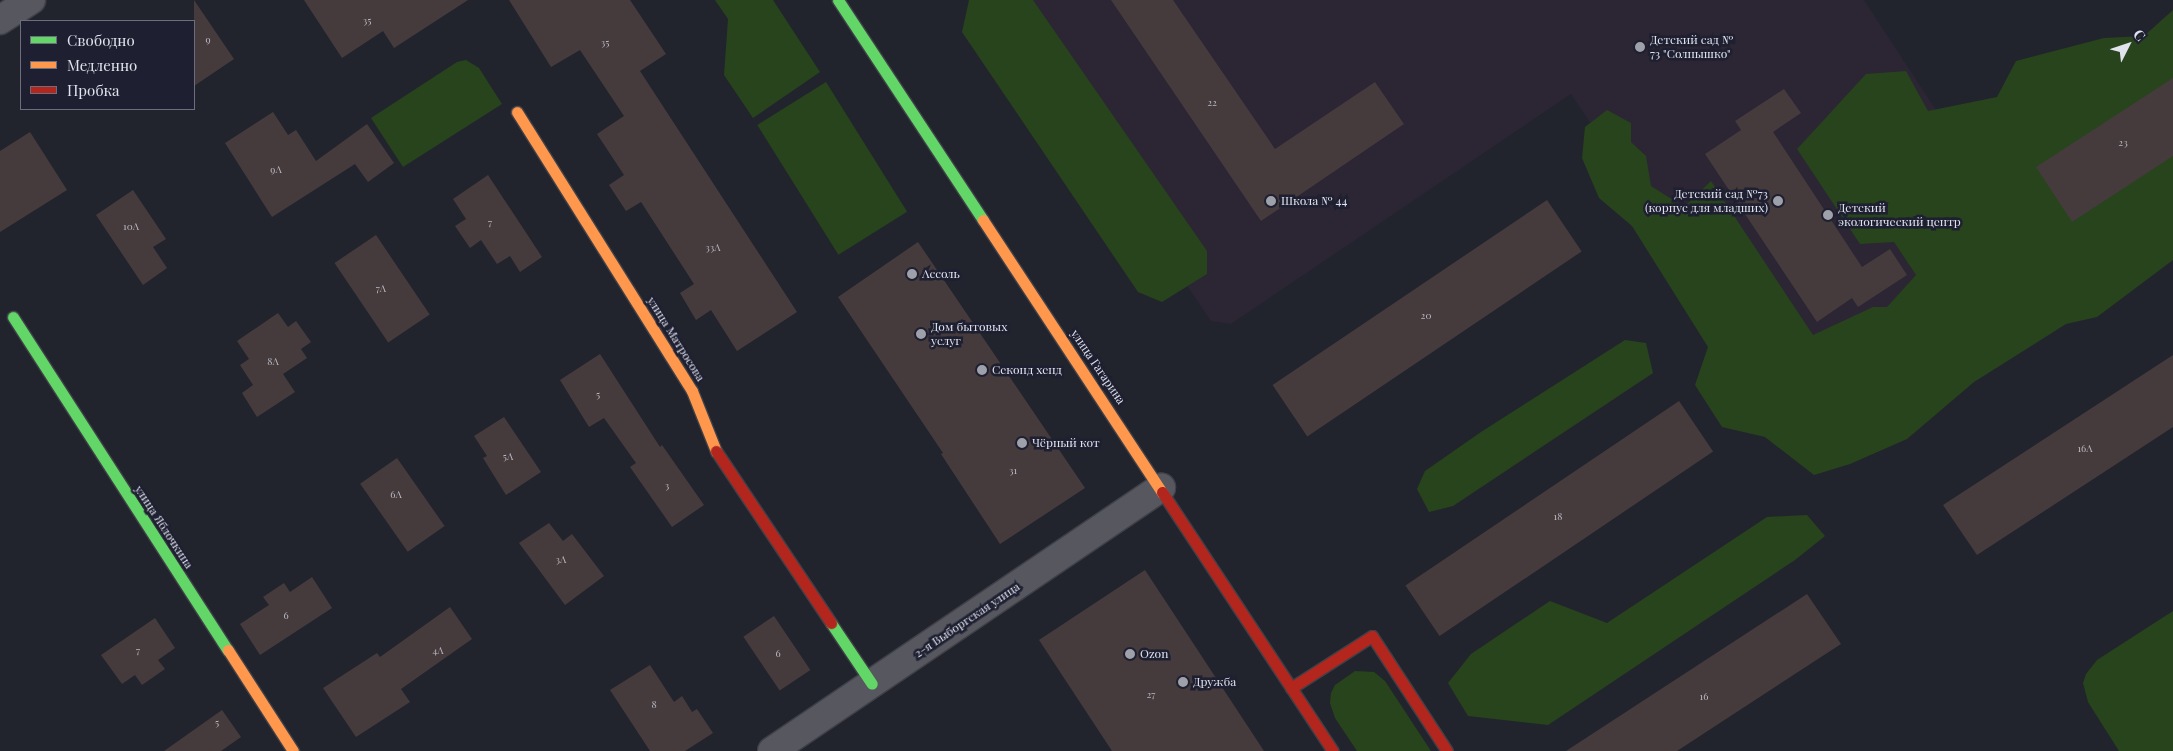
<!DOCTYPE html>
<html>
<head>
<meta charset="utf-8">
<style>
	body { margin:0 }
	#map { position:relative; width:2173px; height:751px; overflow:hidden; background:#22242d; font-family:"Playfair Display",serif }
	div>[style] { position:absolute }
	[style*='--x'] { left:calc(var(--x)*1px); top:calc(var(--y)*1px); width:calc(var(--w)*1px); rotate:calc(var(--a)*1deg) }
	.education>* { inset:0; background:#2c2533 }
	.green>* { inset:0; background:#27441d; transform-origin:0 0 }
	.building>* { inset:0; background:#453b3c; transform-origin:0 0 }
	.roads { filter:drop-shadow(1px 0 #3f4048) drop-shadow(-1px 0 #3f4048) drop-shadow(0 1px #3f4048) drop-shadow(0 -1px #3f4048) }
	.street>* { height:28px; margin:-14px; padding:0 14px; transform-origin:14px; border-radius:14px; background:#56575f }
	.fast>* { height:11px; margin:-5.5px; padding:0 5.5px; transform-origin:5.5px; border-radius:5.5px; background:#63d668 }
	.slow>* { height:11px; margin:-5.5px; padding:0 5.5px; transform-origin:5.5px; border-radius:5.5px; background:#ff974d }
	.jam>* { height:11px; margin:-5.5px; padding:0 5.5px; transform-origin:5.5px; border-radius:5.5px; background:#b3261e }
	.dots>* { width:14px; height:14px; translate:-50% -50%; box-sizing:border-box; border:2px solid #1e2031; border-radius:50% }
	span { translate:-50% -50%; white-space:nowrap; text-align:center; line-height:1.15; -webkit-text-stroke:5px #1e2031; paint-order:stroke }
	.number-label { font-size:10px; color:#b9b8c2 }
	.number-label span { -webkit-text-stroke-width:0 }
	.poi-label { font-size:12px; color:#e0e2ee }
	.left { translate:0 -50%; text-align:left }
	.right { translate:-100% -50%; text-align:right }
	.street-label { font-size:12px; color:#e0e2ee }
	.legend { position:absolute; left:20px; top:20px; width:175px; height:90px; box-sizing:border-box; background:#1e2031; border:1px solid #6c6e7d; margin:0; padding:6px 9px; list-style:none; font-size:15px; color:#e0e2ee }
	.legend li { display:flex; align-items:center; gap:10px; height:25px }
	.legend b { width:25px; border:1px solid #6c6e7d }
	.north { position:absolute; left:2103px; top:20px; width:50px; height:50px; -webkit-text-stroke:4px #1e2031; paint-order:stroke; rotate:49deg; font-size:14px; font-weight:700; line-height:20px; text-align:center; color:#e0e2ee }
	.north::after { content:''; display:block; margin:auto; width:18px; height:22px; background:#e0e2ee; clip-path:polygon(50% 0,100% 100%,50% 72%,0 100%) }
</style>
</head>
<body>
<div id="map">
	<div class="education">
		<div style="clip-path:polygon(993px 0,1864px 0,2055px 292px,1810px 454px,1571px 94px,1231px 324px,1211px 321px)"></div>
	</div>
	<div class="green">
		<div style="clip-path:polygon(715px 0,773px 0,820px 72px,753px 118px,724px 75px,728px 19px)"></div>
		<div style="clip-path:polygon(969px 0,1033px 0,1207px 251px,1207px 274px,1162px 302px,1138px 292px,962px 32px)"></div>
		<div style="clip-path:polygon(2173px 10px,2173px 260px,2097px 317px,2066px 324px,1974px 382px,1907px 439px,1850px 464px,1814px 475px,1765px 437px,1722px 427px,1695px 385px,1708px 347px,1632px 226px,1599px 198px,1582px 158px,1585px 127px,1607px 110px,1631px 123px,1631px 142px,1646px 156px,1651px 186px,1684px 207px,1711px 181px,1813px 335px,1873px 307px,1887px 307px,1916px 275px,1894px 242px,1860px 244px,1797px 149px,1866px 74px,1906px 71px,1928px 111px,1997px 97px,2016px 61px,2104px 38px,2144px 36px)"></div>
		<div style="clip-path:polygon(466px 60px,479px 68px,502px 104px,403px 167px,371px 118px,457px 62px)"></div>
		<div style="left:826px;top:82px;width:153px;height:81px;rotate:58deg"></div>
		<div style="clip-path:polygon(1625px 340px,1646px 343px,1653px 373px,1453px 506px,1429px 512px,1417px 489px,1425px 471px,1481px 432px)"></div>
		<div style="clip-path:polygon(1807px 515px,1825px 536px,1795px 560px,1548px 725px,1468px 716px,1448px 683px,1471px 654px,1550px 601px,1607px 623px,1767px 517px)"></div>
		<div style="clip-path:polygon(2173px 611px,2173px 751px,2119px 751px,2088px 702px,2083px 683px,2086px 674px,2097px 660px)"></div>
		<div style="clip-path:polygon(1355px 671px,1374px 672px,1385px 681px,1431px 751px,1357px 751px,1335px 718px,1330px 703px,1331px 693px,1335px 685px)"></div>
	</div>
	<div class="building">
		<div style="clip-path:polygon(194px 0,234px 59px,194px 86px)"></div>
		<div style="clip-path:polygon(304px 0,468px 0,394px 48px,383px 31px,342px 58px)"></div>
		<div style="clip-path:polygon(509px 0,630px 0,666px 54px,640px 71px,797px 312px,737px 351px,711px 310px,696px 320px,680px 293px,694px 284px,641px 202px,626px 211px,609px 185px,624px 175px,597px 134px,624px 116px,580px 50px,551px 67px)"></div>
		<div style="clip-path:polygon(1111px 0,1173px 0,1275px 149px,1375px 82px,1404px 124px,1261px 221px)"></div>
		<div style="clip-path:polygon(2173px 78px,2173px 156px,2072px 222px,2036px 167px)"></div>
		<div style="clip-path:polygon(1784px 89px,1801px 113px,1773px 132px,1862px 267px,1890px 249px,1907px 275px,1858px 307px,1852px 298px,1817px 322px,1705px 154px,1741px 130px,1735px 121px)"></div>
		<div style="clip-path:polygon(273px 112px,288px 135px,296px 130px,316px 161px,367px 124px,394px 163px,368px 182px,355px 164px,272px 217px,225px 143px)"></div>
		<div style="clip-path:polygon(30px 132px,67px 190px,0 232px,0 151px)"></div>
		<div style="clip-path:polygon(488px 175px,542px 257px,520px 272px,510px 256px,497px 264px,481px 240px,470px 248px,455px 226px,466px 219px,453px 199px)"></div>
		<div style="clip-path:polygon(133px 190px,166px 239px,153px 247px,167px 268px,143px 285px,96px 215px)"></div>
		<div style="left:1547px;top:200px;width:62px;height:331px;rotate:56deg"></div>
		<div style="left:376px;top:235px;width:96px;height:50px;rotate:56deg"></div>
		<div style="clip-path:polygon(918px 242px,1085px 488px,1000px 544px,941px 454px,943px 453px,838px 297px)"></div>
		<div style="clip-path:polygon(278px 313px,288px 327px,296px 321px,311px 342px,301px 349px,307px 358px,283px 374px,295px 392px,257px 417px,242px 393px,253px 385px,240px 365px,249px 359px,237px 341px)"></div>
		<div style="clip-path:polygon(600px 354px,660px 447px,662px 445px,704px 505px,672px 527px,630px 467px,636px 463px,604px 418px,589px 427px,560px 380px)"></div>
		<div style="clip-path:polygon(2173px 355px,2173px 427px,1977px 555px,1943px 505px)"></div>
		<div style="left:1679px;top:401px;width:61px;height:330px;rotate:56deg"></div>
		<div style="clip-path:polygon(504px 417px,541px 472px,506px 495px,483px 458px,487px 456px,474px 436px)"></div>
		<div style="left:397px;top:458px;width:83px;height:45px;rotate:55deg"></div>
		<div style="clip-path:polygon(549px 523px,563px 541px,572px 534px,604px 576px,565px 605px,519px 543px)"></div>
		<div style="clip-path:polygon(1145px 570px,1264px 751px,1112px 751px,1039px 640px)"></div>
		<div style="clip-path:polygon(312px 577px,332px 608px,260px 655px,240px 624px,269px 605px,263px 597px,284px 583px,290px 592px)"></div>
		<div style="clip-path:polygon(1807px 594px,1841px 644px,1677px 751px,1566px 751px)"></div>
		<div style="clip-path:polygon(450px 607px,472px 639px,401px 689px,410px 702px,356px 737px,323px 688px,377px 653px,380px 657px)"></div>
		<div style="left:774px;top:616px;width:65px;height:37px;rotate:56deg"></div>
		<div style="clip-path:polygon(155px 618px,175px 648px,158px 660px,165px 669px,142px 685px,135px 675px,122px 684px,101px 655px)"></div>
		<div style="clip-path:polygon(650px 665px,674px 702px,682px 696px,692px 712px,697px 709px,713px 733px,685px 751px,650px 751px,610px 690px)"></div>
		<div style="clip-path:polygon(222px 710px,241px 737px,221px 751px,164px 751px)"></div>
	</div>
	<div class="roads">
		<div class="street">
			<div style="--x:0;--y:20;--w:37;--a:-33"></div>
			<div style="--x:772;--y:751;--w:470;--a:-34.1"></div>
		</div>
		<div class="fast">
			<div style="--x:838;--y:0;--w:263;--a:56.6"></div>
			<div style="--x:13;--y:317;--w:396;--a:57.2"></div>
			<div style="--x:831;--y:623;--w:73;--a:56.1"></div>
		</div>
		<div class="slow">
			<div style="--x:517;--y:112;--w:329;--a:57.9"></div>
			<div style="--x:692;--y:391;--w:65;--a:68.2"></div>
			<div style="--x:983;--y:220;--w:326;--a:56.7"></div>
			<div style="--x:228;--y:650;--w:120;--a:57.2"></div>
		</div>
		<div class="jam">
			<div style="--x:716;--y:451;--w:207;--a:56.2"></div>
			<div style="--x:1162;--y:492;--w:310;--a:56.6"></div>
			<div style="--x:1291;--y:688;--w:96;--a:-32.7"></div>
			<div style="--x:1372;--y:636;--w:137;--a:56.9"></div>
		</div>
	</div>
	<div class="dots">
		<div style="left:1640px;top:47px;background:#9ea0aa"></div>
		<div style="left:1271px;top:201px;background:#9ea0aa"></div>
		<div style="left:1778px;top:201px;background:#9ea0aa"></div>
		<div style="left:1828px;top:215px;background:#9ea0aa"></div>
		<div style="left:912px;top:274px;background:#9ea0aa"></div>
		<div style="left:921px;top:334px;background:#9ea0aa"></div>
		<div style="left:982px;top:370px;background:#9ea0aa"></div>
		<div style="left:1022px;top:443px;background:#9ea0aa"></div>
		<div style="left:1130px;top:654px;background:#9ea0aa"></div>
		<div style="left:1183px;top:682px;background:#9ea0aa"></div>
	</div>
	<div class="number-label">
		<span style="left:367px;top:21px">35</span>
		<span style="left:208px;top:40px">9</span>
		<span style="left:605px;top:43px">35</span>
		<span style="left:1212px;top:103px">22</span>
		<span style="left:2123px;top:143px">23</span>
		<span style="left:276px;top:170px">9А</span>
		<span style="left:490px;top:223px">7</span>
		<span style="left:131px;top:227px">10А</span>
		<span style="left:713px;top:248px">33А</span>
		<span style="left:381px;top:289px">7А</span>
		<span style="left:1426px;top:316px">20</span>
		<span style="left:273px;top:362px">8А</span>
		<span style="left:598px;top:395px">5</span>
		<span style="left:2085px;top:449px">16А</span>
		<span style="left:508px;top:457px">5А</span>
		<span style="left:1013px;top:471px">31</span>
		<span style="left:667px;top:486px">3</span>
		<span style="left:396px;top:495px">6А</span>
		<span style="left:1558px;top:517px">18</span>
		<span style="left:561px;top:560px">3А</span>
		<span style="left:286px;top:616px">6</span>
		<span style="left:138px;top:651px">7</span>
		<span style="left:438px;top:651px">4А</span>
		<span style="left:778px;top:654px">6</span>
		<span style="left:1151px;top:695px">27</span>
		<span style="left:1704px;top:697px">16</span>
		<span style="left:654px;top:705px">8</span>
		<span style="left:217px;top:723px">5</span>
	</div>
	<div class="poi-label">
		<span class="left" style="left:1650px;top:47px">Детский сад №<br>73 "Солнышко"</span>
		<span class="right" style="left:1768px;top:201px">Детский сад №73<br>(корпус для младших)</span>
		<span class="left" style="left:1281px;top:201px">Школа № 44</span>
		<span class="left" style="left:1838px;top:215px">Детский<br>экологический центр</span>
		<span class="left" style="left:922px;top:274px">Ассоль</span>
		<span class="left" style="left:931px;top:334px">Дом бытовых<br>услуг</span>
		<span class="left" style="left:992px;top:370px">Секонд хенд</span>
		<span class="left" style="left:1032px;top:443px">Чёрный кот</span>
		<span class="left" style="left:1140px;top:654px">Ozon</span>
		<span class="left" style="left:1193px;top:682px">Дружба</span>
	</div>
	<div class="street-label">
		<span style="left:676px;top:339px;rotate:58deg">улица Матросова</span>
		<span style="left:1098px;top:367px;rotate:56deg">улица Гагарина</span>
		<span style="left:164px;top:527px;rotate:57deg">улица Яблочкина</span>
		<span style="left:967px;top:620px;rotate:-34deg">2-я Выборгская улица</span>
	</div>
	<ul class="legend">
	<li><b style="height:6px;background:#63d668"></b>Свободно</li>
	<li><b style="height:6px;background:#ff974d"></b>Медленно</li>
	<li><b style="height:6px;background:#b3261e"></b>Пробка</li>
	</ul>
	<div class="north">С</div>
</div>
</body>
</html>
